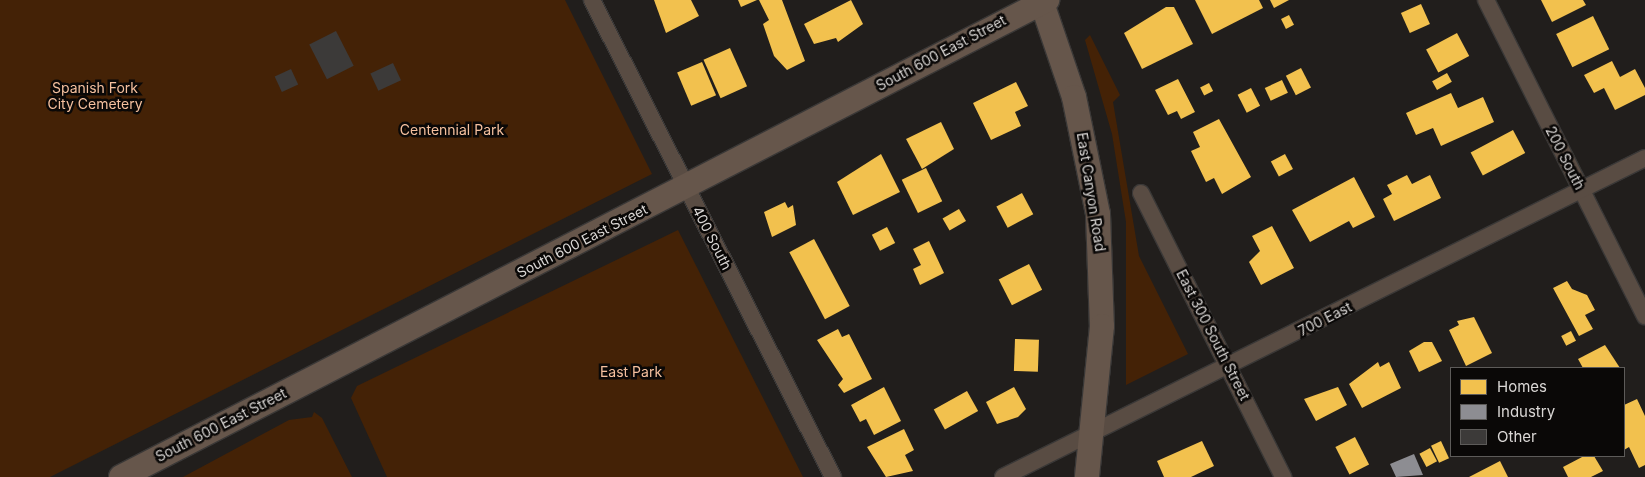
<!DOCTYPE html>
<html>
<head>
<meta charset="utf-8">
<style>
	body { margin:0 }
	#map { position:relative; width:1645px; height:477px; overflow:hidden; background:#211e1c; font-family:Inter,sans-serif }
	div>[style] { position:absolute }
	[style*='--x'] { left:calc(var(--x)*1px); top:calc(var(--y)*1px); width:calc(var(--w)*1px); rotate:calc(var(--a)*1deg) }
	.green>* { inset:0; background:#442206 }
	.homes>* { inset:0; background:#f2c14e; transform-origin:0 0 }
	.industry>* { inset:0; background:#8d8d92 }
	.building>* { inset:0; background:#3c3a39; transform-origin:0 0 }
	.roads { filter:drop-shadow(1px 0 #3a3837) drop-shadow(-1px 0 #3a3837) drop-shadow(0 1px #3a3837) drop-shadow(0 -1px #3a3837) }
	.street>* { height:16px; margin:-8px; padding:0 8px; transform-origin:8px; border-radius:8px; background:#594c43 }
	.secondary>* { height:24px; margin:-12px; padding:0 12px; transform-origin:12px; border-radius:12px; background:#66564b }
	span { translate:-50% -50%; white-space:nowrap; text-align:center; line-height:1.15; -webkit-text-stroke:5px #0a0807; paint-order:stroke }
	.street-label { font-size:14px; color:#dad7d5 }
	.park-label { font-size:14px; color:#f5c09e }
	.legend { position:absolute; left:1450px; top:367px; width:175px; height:90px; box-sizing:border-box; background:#0a0807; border:1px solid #5d5b59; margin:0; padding:6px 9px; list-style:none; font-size:15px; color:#dad7d5 }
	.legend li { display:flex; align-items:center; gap:10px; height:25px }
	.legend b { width:25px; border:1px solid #5d5b59 }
</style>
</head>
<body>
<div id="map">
	<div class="green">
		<div style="clip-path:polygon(0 0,565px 0,652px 174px,50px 477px,0 477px)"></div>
		<div style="clip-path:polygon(1090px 35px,1120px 95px,1113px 102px,1139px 256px,1188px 354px,1126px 385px,1126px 222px,1112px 134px,1085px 40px)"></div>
		<div style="clip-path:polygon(678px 230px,803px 477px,387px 477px,351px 398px,357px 386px)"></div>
		<div style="clip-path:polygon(314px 412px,322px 418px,352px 477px,183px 477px,289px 420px,312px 417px)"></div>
	</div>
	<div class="homes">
		<div style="clip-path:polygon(654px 0,691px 0,699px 16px,666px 33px)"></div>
		<div style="clip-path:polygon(738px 0,757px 0,741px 7px)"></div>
		<div style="clip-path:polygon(759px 0,782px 0,805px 61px,787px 70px,774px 56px,763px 24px,769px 20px)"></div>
		<div style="clip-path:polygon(851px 0,863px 24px,838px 42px,836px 38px,814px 44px,804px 24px)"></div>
		<div style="clip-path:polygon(1195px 0,1259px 0,1263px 8px,1212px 34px)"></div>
		<div style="clip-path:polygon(1270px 0,1289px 0,1274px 8px)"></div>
		<div style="clip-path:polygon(1541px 0,1583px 0,1586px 5px,1552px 22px)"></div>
		<div style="left:1421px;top:4px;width:22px;height:22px;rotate:66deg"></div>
		<div style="clip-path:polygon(1166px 7px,1174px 7px,1193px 44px,1142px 69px,1124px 33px)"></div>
		<div style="left:1289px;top:15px;width:11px;height:9px;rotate:63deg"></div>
		<div style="left:1593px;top:16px;width:37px;height:41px;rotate:64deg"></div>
		<div style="left:1457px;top:33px;width:26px;height:35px;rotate:62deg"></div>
		<div style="left:730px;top:48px;width:42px;height:29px;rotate:66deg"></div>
		<div style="clip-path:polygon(1612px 61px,1620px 77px,1635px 69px,1645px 88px,1645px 95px,1615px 110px,1604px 88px,1594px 93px,1584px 75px)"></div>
		<div style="left:702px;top:62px;width:36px;height:27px;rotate:67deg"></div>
		<div style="left:1301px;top:68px;width:22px;height:17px;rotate:63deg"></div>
		<div style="left:1447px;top:73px;width:10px;height:17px;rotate:61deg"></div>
		<div style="clip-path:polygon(1178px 79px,1195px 112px,1181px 119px,1177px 111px,1168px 115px,1155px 90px)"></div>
		<div style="left:1282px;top:80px;width:14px;height:19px;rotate:65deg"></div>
		<div style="clip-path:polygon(1016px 82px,1028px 106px,1015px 112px,1021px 126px,991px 140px,973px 103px)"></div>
		<div style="left:1209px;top:83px;width:9px;height:10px;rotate:63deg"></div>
		<div style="left:1251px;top:88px;width:20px;height:15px;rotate:63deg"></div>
		<div style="clip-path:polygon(1451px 93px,1458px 108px,1483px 97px,1494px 122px,1441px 146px,1433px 128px,1416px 135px,1406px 113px)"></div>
		<div style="clip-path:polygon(1219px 119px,1251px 177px,1222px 194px,1214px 178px,1206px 182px,1191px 151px,1200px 147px,1193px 132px)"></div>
		<div style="clip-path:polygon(941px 122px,954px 149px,922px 169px,906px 139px)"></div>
		<div style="left:1513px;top:130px;width:26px;height:48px;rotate:62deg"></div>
		<div style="clip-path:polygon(881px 154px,900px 192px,853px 215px,837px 182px)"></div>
		<div style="left:1285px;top:154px;width:17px;height:16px;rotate:62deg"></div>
		<div style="left:926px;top:168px;width:37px;height:27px;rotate:64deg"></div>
		<div style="clip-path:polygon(1407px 175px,1412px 184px,1430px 175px,1441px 198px,1394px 221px,1383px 199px,1392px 194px,1387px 185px)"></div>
		<div style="clip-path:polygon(1354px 177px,1375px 217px,1353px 228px,1349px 221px,1310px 242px,1292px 210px)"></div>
		<div style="left:1022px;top:193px;width:24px;height:29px;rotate:62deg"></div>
		<div style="clip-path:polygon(785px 202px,788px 208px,793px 205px,796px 225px,772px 237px,764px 212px)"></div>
		<div style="left:959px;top:209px;width:14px;height:19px;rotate:60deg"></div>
		<div style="clip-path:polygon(1272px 226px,1294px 268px,1261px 285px,1249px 262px,1260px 251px,1252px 236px)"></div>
		<div style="left:887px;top:227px;width:18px;height:17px;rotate:63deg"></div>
		<div style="left:814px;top:239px;width:76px;height:28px;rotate:62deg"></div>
		<div style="clip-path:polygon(929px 241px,944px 273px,920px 285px,913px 269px,921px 265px,913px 249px)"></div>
		<div style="left:1029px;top:264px;width:29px;height:34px;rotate:63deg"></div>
		<div style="clip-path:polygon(1567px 281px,1572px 289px,1587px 295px,1595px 310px,1585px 315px,1593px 329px,1579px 336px,1553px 288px)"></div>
		<div style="clip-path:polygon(1474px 317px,1492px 353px,1466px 366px,1449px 330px,1459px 325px,1457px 321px)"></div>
		<div style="clip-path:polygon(838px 329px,842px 337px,849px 334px,872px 379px,844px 393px,838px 385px,843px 379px,817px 340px)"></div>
		<div style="left:1571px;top:331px;width:11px;height:11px;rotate:63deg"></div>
		<div style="left:1015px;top:339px;width:24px;height:32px;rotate:2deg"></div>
		<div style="clip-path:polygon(1424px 342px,1432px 342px,1442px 361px,1419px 372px,1409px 351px)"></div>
		<div style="clip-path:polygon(1605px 345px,1620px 368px,1583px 368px,1578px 359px)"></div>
		<div style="clip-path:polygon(1378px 362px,1380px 367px,1389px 362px,1401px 388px,1362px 408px,1349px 384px)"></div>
		<div style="clip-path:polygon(884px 387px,901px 421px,874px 435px,866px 419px,860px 422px,851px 405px)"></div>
		<div style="clip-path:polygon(1014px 387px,1026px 409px,1018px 417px,997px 424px,986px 402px)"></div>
		<div style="clip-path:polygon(1338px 387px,1347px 405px,1316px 421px,1304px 399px)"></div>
		<div style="left:967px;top:391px;width:23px;height:38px;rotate:61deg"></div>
		<div style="clip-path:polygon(1637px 399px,1645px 416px,1645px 465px,1639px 468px,1629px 447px,1624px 450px,1624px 405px)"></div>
		<div style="clip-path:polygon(904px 429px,914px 450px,905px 455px,913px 471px,886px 477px,867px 447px)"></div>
		<div style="left:1355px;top:437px;width:31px;height:22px;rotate:63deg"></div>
		<div style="clip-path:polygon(1202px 441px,1214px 466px,1191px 477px,1164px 477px,1157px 461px)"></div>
		<div style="left:1441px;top:441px;width:19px;height:11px;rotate:65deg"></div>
		<div style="left:1430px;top:448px;width:15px;height:12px;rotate:62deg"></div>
		<div style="clip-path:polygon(1584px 456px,1594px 456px,1603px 471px,1591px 477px,1568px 477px,1563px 467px)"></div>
		<div style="clip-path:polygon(1500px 461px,1508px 477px,1469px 477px)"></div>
	</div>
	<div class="industry">
		<div style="clip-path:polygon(1414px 454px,1423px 475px,1396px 477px,1390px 464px)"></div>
	</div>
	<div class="building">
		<div style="left:336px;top:31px;width:39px;height:30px;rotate:63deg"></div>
		<div style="left:393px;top:63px;width:19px;height:25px;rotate:65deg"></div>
		<div style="left:291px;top:69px;width:17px;height:18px;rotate:65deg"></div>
	</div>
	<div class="roads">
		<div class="street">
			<div style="--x:592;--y:0;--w:534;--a:63.2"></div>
			<div style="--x:1486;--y:0;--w:354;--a:63.3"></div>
			<div style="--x:1141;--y:193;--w:318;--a:63.4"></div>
			<div style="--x:1003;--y:477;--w:717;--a:-26.42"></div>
		</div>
		<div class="secondary">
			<div style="--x:1041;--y:0;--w:102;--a:71.2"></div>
			<div style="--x:1074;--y:97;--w:119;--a:78.4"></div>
			<div style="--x:1098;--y:214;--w:112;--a:88"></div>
			<div style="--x:1102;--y:326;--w:152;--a:95.7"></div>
			<div style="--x:121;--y:477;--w:1042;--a:-27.25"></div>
		</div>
	</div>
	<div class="street-label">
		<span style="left:941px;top:53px;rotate:-28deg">South 600 East Street</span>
		<span style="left:1565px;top:158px;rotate:63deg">200 South</span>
		<span style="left:1091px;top:192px;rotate:81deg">East Canyon Road</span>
		<span style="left:712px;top:238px;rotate:63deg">400 South</span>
		<span style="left:582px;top:241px;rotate:-27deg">South 600 East Street</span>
		<span style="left:1325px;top:319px;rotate:-27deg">700 East</span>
		<span style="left:1213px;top:335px;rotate:63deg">East 300 South Street</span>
		<span style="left:221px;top:425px;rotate:-27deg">South 600 East Street</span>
	</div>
	<div class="park-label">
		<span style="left:95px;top:96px">Spanish Fork<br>City Cemetery</span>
		<span style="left:452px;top:130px">Centennial Park</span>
		<span style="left:631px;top:372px">East Park</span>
	</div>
	<ul class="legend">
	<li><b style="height:14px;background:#f2c14e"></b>Homes</li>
	<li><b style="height:14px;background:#8d8d92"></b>Industry</li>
	<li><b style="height:14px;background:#3c3a39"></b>Other</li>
	</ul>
</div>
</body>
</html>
